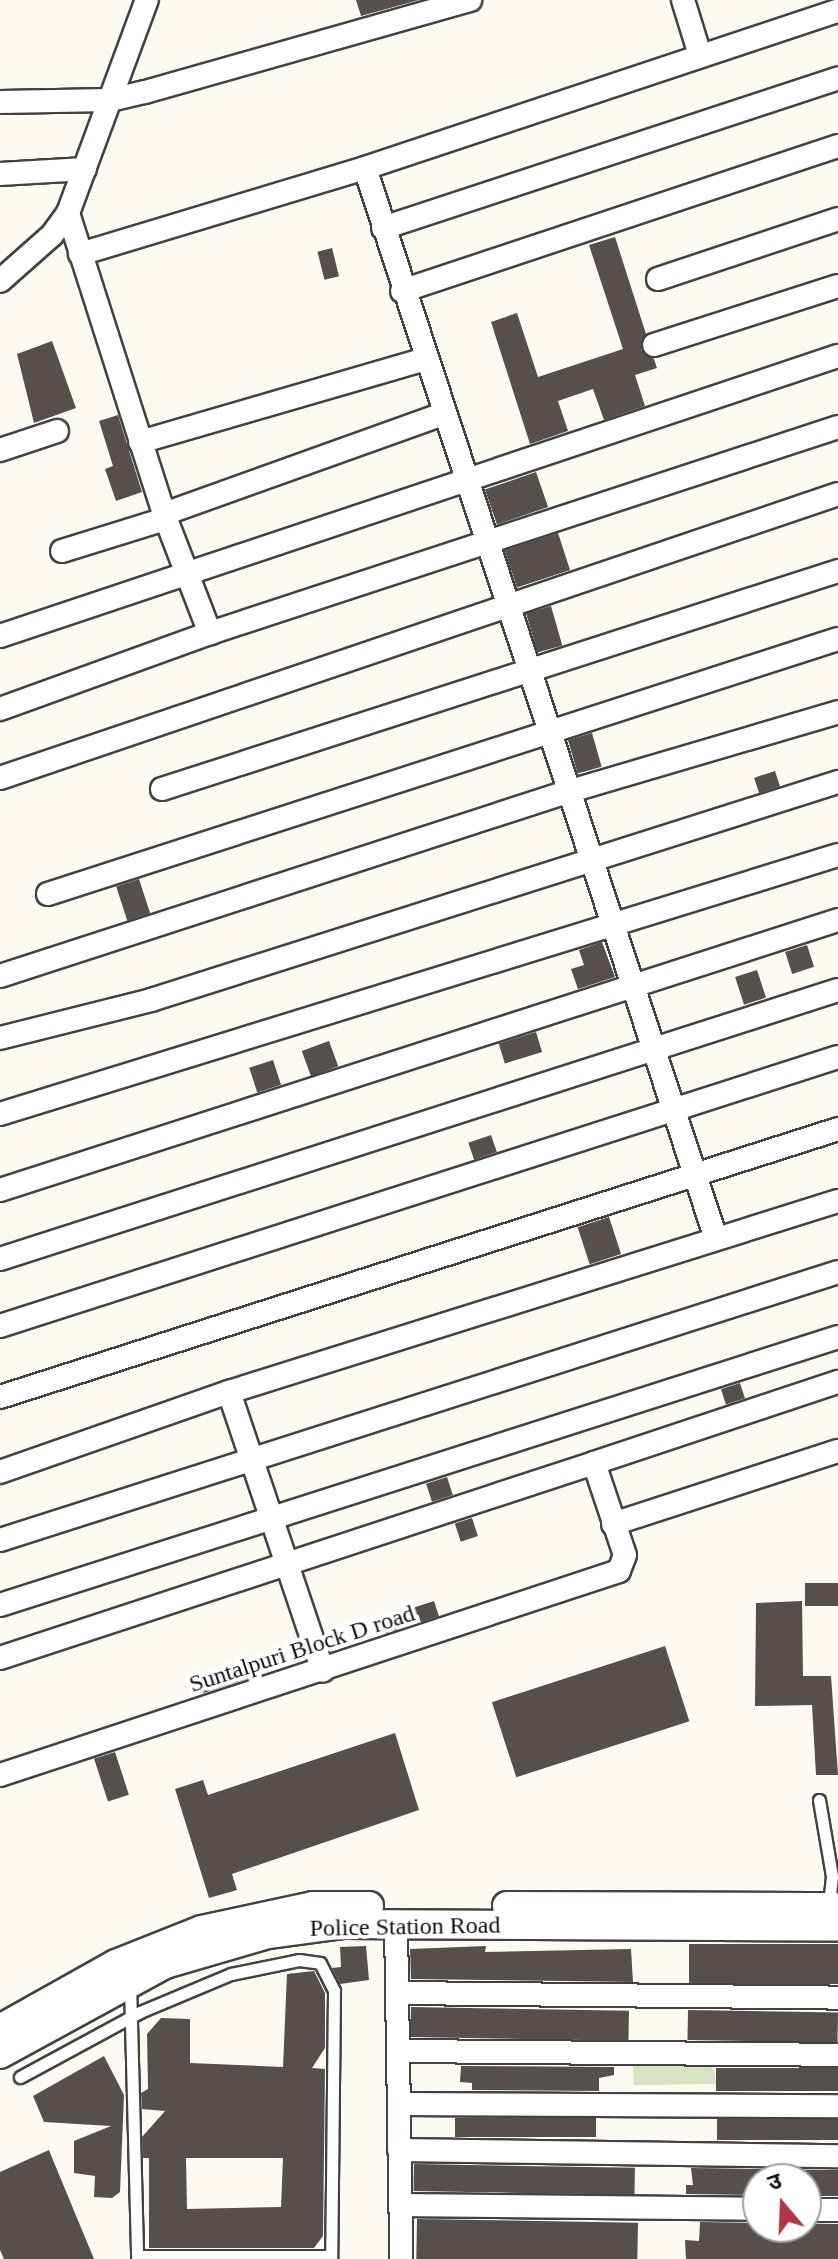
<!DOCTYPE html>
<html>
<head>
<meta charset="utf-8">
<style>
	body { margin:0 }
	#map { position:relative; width:838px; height:2259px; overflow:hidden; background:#fdfaf2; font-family:"Times New Roman","Noto Sans Devanagari",serif }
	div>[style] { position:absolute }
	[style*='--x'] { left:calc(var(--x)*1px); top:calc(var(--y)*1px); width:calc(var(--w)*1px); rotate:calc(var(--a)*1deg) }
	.green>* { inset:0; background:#d6e5bf }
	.building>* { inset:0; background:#564f4c; transform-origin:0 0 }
	.roads { filter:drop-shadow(2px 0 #424242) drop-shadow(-2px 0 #424242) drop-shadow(0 2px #424242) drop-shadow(0 -2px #424242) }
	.service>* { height:11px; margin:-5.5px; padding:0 5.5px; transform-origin:5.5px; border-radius:5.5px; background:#fff }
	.minor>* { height:22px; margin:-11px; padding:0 11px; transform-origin:11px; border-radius:11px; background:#fff }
	.tertiary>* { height:28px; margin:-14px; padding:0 14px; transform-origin:14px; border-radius:14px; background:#fff }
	span { translate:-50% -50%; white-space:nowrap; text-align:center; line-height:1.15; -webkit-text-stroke:8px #fff; paint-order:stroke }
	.street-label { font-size:24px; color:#0f0f0f }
	.north { position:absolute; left:742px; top:2163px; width:80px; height:80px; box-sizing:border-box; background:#fff; border:2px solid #9f9f9f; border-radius:50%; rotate:341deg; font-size:22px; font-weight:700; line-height:32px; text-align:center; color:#0f0f0f }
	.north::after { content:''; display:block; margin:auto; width:28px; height:36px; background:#b03645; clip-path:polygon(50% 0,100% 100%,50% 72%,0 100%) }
</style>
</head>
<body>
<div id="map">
	<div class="green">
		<div style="clip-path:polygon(632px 2052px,706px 2064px,714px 2068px,716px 2084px,634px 2085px)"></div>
	</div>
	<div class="building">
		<div style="clip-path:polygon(356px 0,419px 0,361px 16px)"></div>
		<div style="clip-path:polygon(615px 237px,646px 334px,641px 350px,654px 359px,657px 368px,635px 375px,645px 406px,604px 420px,593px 389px,558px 401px,568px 431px,530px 444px,491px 322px,517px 313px,538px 377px,623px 349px,589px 245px)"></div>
		<div style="left:332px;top:248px;width:29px;height:15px;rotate:76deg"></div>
		<div style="clip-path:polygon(52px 341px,76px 408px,34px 423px,17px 354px)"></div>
		<div style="clip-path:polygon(118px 415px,142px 492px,116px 501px,105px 469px,113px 466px,99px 421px)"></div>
		<div style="left:536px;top:472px;width:37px;height:54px;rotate:71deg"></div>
		<div style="left:558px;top:533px;width:39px;height:56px;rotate:72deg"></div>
		<div style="left:551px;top:606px;width:41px;height:26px;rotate:74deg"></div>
		<div style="left:592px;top:733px;width:35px;height:25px;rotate:74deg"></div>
		<div style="left:775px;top:771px;width:16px;height:22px;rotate:72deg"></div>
		<div style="left:139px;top:879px;width:36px;height:24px;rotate:72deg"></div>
		<div style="clip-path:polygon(602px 942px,615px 977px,578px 989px,571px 969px,584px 965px,579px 950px)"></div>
		<div style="left:807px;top:945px;width:23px;height:23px;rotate:72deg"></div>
		<div style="left:757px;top:970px;width:29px;height:23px;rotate:72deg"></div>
		<div style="left:536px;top:1032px;width:21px;height:39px;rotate:73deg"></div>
		<div style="left:329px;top:1041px;width:27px;height:29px;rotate:70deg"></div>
		<div style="left:273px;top:1060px;width:26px;height:25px;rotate:72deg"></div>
		<div style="left:491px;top:1135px;width:18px;height:24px;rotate:71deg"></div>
		<div style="left:609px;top:1217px;width:39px;height:33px;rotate:72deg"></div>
		<div style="left:740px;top:1383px;width:16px;height:20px;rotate:72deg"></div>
		<div style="left:447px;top:1477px;width:19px;height:22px;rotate:72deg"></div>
		<div style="left:472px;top:1518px;width:19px;height:18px;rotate:72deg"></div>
		<div style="left:838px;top:1583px;width:23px;height:33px;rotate:90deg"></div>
		<div style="left:434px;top:1601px;width:16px;height:56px;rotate:72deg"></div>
		<div style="clip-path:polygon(802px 1601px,803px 1676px,831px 1676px,838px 1775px,816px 1775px,812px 1705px,755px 1706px,756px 1603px)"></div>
		<div style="left:665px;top:1646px;width:79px;height:182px;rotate:72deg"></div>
		<div style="left:250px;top:1661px;width:16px;height:55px;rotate:72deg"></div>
		<div style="clip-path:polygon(395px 1733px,419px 1810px,232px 1874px,237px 1890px,209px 1898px,175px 1789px,203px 1780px,208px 1795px)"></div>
		<div style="left:115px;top:1752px;width:45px;height:22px;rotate:72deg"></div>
		<div style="left:838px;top:1944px;width:40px;height:149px;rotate:90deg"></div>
		<div style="clip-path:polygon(366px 1946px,369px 1980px,340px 1984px,332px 1968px,341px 1967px,340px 1947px)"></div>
		<div style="clip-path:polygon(486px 1946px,485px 1952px,631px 1949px,633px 1982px,411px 1979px,410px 1949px)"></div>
		<div style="clip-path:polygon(evenodd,314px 1971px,325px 1993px,325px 2048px,312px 2068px,325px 2069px,323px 2236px,314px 2248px,149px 2248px,149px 2158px,143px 2158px,142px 2137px,165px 2111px,142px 2109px,141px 2093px,148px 2089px,147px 2034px,161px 2018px,190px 2019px,190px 2063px,283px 2067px,287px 1974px,314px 1971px,186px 2158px,283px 2158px,281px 2207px,187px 2209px,186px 2158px)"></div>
		<div style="left:411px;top:2007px;width:218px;height:30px;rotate:1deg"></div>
		<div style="left:688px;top:2010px;width:150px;height:30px;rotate:1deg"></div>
		<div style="clip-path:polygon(104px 2056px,124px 2095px,120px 2192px,112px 2198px,94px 2197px,95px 2176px,74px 2173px,74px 2141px,111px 2126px,44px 2122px,33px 2096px)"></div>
		<div style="clip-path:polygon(461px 2066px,614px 2067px,614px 2075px,599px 2078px,599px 2091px,472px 2090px,472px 2083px,460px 2082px)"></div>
		<div style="left:716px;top:2068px;width:122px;height:23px"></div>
		<div style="left:455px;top:2118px;width:141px;height:19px"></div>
		<div style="left:717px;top:2119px;width:121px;height:21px"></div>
		<div style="clip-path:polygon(49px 2150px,53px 2160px,94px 2259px,4px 2259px,0 2250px,0 2172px)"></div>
		<div style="left:414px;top:2164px;width:221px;height:27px;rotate:1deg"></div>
		<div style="clip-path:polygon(691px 2168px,838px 2170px,838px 2196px,806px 2196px,806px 2179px,758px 2179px,758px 2195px,686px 2194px,686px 2185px,693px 2185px)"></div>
		<div style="left:417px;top:2219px;width:221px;height:40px;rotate:1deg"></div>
		<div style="clip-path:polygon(700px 2222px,838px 2224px,838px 2259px,686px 2259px,685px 2240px,699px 2241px)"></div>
	</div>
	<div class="roads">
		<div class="service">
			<div style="--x:819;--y:1800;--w:77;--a:80.3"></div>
			<div style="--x:832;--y:1876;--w:30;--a:96"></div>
			<div style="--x:130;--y:1984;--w:275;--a:88.5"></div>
			<div style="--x:20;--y:2077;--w:136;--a:-28.4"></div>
			<div style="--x:140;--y:2012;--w:99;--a:-22.7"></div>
			<div style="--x:231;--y:1974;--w:69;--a:-11.6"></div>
			<div style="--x:299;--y:1960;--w:21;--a:8"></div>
			<div style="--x:320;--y:1963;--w:31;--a:63"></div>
			<div style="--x:334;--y:1991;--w:268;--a:90.6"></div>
			<div style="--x:138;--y:2256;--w:193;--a:0"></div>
		</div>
		<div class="minor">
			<div style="--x:683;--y:0;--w:58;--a:72.8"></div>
			<div style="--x:0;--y:102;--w:110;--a:-1"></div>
			<div style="--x:110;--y:100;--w:36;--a:-13"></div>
			<div style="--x:145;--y:92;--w:338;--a:-15.8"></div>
			<div style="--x:365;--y:168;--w:1127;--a:71.85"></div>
			<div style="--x:0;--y:174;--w:85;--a:-3.4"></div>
			<div style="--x:68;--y:213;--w:316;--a:72.3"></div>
			<div style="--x:164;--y:514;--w:128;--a:68.9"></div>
			<div style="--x:383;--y:228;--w:479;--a:-18.2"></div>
			<div style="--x:80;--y:254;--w:298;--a:-16.8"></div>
			<div style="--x:365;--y:168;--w:498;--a:-18.4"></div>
			<div style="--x:658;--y:279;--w:190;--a:-18.4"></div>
			<div style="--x:0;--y:281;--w:69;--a:-41.5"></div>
			<div style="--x:52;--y:235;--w:27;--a:-54"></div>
			<div style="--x:68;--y:213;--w:227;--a:-69.7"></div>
			<div style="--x:402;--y:291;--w:459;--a:-18.4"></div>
			<div style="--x:654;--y:345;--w:193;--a:-17.8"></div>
			<div style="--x:140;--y:442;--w:297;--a:-16.2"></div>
			<div style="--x:0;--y:450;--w:60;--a:-18.4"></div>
			<div style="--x:164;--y:514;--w:296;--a:-19.7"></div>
			<div style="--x:62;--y:551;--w:108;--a:-17.3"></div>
			<div style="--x:0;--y:636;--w:884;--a:-18.48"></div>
			<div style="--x:0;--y:709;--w:223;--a:-19.9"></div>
			<div style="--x:210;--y:633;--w:661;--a:-18.16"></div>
			<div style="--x:0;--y:778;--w:885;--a:-18.72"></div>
			<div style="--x:162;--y:789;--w:710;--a:-17.87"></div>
			<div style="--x:48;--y:894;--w:830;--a:-17.89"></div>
			<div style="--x:0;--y:976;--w:596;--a:-17.98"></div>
			<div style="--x:567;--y:792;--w:283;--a:-16.4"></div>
			<div style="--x:0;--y:1038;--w:156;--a:-14.1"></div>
			<div style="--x:151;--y:1000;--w:721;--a:-17.61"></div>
			<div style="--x:0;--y:1114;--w:877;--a:-17.17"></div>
			<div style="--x:0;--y:1190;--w:880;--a:-17.86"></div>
			<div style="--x:0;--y:1259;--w:880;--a:-17.8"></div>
			<div style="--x:0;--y:1326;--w:880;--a:-17.8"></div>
			<div style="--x:229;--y:1392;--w:294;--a:71.4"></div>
			<div style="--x:0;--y:1397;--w:880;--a:-17.73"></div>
			<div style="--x:594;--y:1463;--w:257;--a:-18.4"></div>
			<div style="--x:0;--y:1472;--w:243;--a:-19.3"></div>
			<div style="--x:229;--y:1392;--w:638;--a:-17.41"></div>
			<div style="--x:613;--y:1524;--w:237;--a:-18"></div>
			<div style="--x:0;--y:1540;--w:880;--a:-17.73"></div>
			<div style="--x:0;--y:1605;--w:880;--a:-17.73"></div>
			<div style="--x:0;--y:1658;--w:625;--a:-18.17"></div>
			<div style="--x:594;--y:1463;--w:97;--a:71.4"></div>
			<div style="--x:625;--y:1555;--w:17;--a:111"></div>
			<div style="--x:619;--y:1571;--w:652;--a:161.76"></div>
			<div style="--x:396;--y:1924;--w:335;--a:89.1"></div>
			<div style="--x:397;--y:1993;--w:441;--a:0.6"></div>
			<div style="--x:398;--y:2051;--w:440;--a:0.5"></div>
			<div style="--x:399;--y:2104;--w:439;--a:0.3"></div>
			<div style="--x:399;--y:2150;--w:439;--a:0.8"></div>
			<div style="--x:400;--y:2205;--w:358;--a:0.6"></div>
			<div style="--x:806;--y:2210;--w:32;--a:0"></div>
		</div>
		<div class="tertiary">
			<div style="--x:507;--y:1906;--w:331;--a:0.2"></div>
			<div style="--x:0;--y:2029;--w:133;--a:-29.3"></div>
			<div style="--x:116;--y:1964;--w:92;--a:-21.6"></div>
			<div style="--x:202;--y:1930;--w:114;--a:-12.2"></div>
			<div style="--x:313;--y:1906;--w:56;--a:0"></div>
			<div style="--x:0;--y:2054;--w:188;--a:-28.6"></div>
			<div style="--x:165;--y:1964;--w:107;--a:-16.2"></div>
			<div style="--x:268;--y:1934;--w:77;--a:-7.5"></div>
			<div style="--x:344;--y:1924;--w:494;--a:0.3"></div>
		</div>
	</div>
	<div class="street-label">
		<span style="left:302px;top:1649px;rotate:-18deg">Suntalpuri Block D road</span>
		<span style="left:405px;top:1927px;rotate:-1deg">Police Station Road</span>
	</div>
	<div class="north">उ</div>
</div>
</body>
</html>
